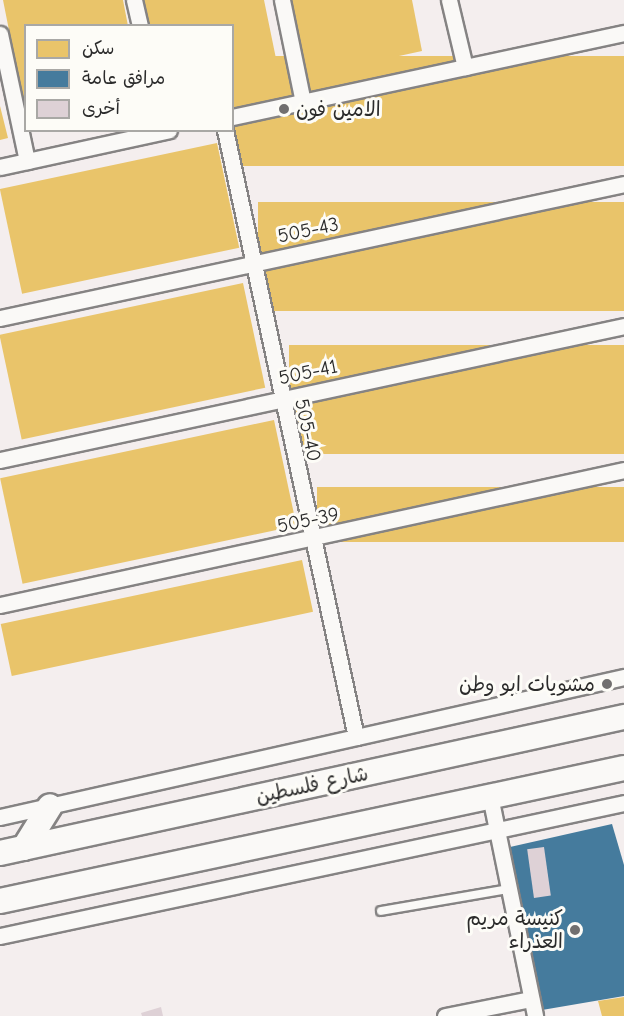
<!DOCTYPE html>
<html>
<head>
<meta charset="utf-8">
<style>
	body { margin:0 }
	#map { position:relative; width:624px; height:1016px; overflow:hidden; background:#f4eeee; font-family:"Comic Neue","Playpen Sans Arabic",sans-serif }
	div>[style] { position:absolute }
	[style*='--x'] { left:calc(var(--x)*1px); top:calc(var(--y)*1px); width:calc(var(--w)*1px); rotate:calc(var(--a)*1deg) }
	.homes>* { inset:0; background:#e9c46a; transform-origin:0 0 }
	.public>* { inset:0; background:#457b9d }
	.building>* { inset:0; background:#ded1d6; transform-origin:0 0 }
	.roads { filter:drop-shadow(2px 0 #858383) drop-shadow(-2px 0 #858383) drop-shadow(0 2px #858383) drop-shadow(0 -2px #858383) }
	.lane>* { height:8px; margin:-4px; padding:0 4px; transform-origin:4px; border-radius:4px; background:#faf9f7 }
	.street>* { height:15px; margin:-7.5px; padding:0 7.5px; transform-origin:7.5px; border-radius:7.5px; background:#faf9f7 }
	.primary>* { height:24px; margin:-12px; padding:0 12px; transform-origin:12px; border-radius:12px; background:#faf9f7 }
	.dots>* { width:16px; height:16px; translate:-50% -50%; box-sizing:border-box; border:3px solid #fdfcf7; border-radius:50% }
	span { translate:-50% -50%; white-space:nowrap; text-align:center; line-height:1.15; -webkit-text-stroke:6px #fdfcf7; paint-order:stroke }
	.poi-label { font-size:20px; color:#2b2b2b }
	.left { translate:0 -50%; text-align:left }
	.right { translate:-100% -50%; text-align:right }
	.street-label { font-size:20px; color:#2b2b2b }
	.legend { position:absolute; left:24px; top:24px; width:210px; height:108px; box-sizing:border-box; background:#fdfcf7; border:2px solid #a9a8a5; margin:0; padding:8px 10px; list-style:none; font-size:18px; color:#2b2b2b }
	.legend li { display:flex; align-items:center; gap:12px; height:30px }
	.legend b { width:30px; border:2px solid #a9a8a5 }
</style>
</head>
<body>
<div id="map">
	<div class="homes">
		<div style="clip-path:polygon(3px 0,123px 0,128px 26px,26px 26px,24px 106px)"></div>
		<div style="clip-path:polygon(143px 0,264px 0,281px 83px,232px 93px,232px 26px,149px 26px)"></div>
		<div style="clip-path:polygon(291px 0,412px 0,422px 51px,307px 76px)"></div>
		<div style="left:624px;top:56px;width:110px;height:395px;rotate:90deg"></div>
		<div style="clip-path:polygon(0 106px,8px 138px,0 140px)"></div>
		<div style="left:217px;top:143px;width:107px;height:222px;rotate:78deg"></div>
		<div style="left:624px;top:202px;width:109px;height:366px;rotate:90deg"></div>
		<div style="left:243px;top:283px;width:107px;height:249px;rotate:78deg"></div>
		<div style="left:624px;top:345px;width:109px;height:335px;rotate:90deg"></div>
		<div style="left:274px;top:420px;width:108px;height:280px;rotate:78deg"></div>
		<div style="left:624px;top:487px;width:55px;height:307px;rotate:90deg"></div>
		<div style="left:302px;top:560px;width:53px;height:308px;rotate:78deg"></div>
		<div style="clip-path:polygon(624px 890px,624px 944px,598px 949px,591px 919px,544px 929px,539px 908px)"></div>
		<div style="clip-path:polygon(624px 946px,624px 992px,563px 1003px,555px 960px)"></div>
		<div style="clip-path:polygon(624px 997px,624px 1016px,602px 1016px,598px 1001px)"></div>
	</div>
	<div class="public">
		<div style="clip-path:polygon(612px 824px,624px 865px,624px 996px,542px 1010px,510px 847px)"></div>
	</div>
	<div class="building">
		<div style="left:544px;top:847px;width:49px;height:17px;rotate:82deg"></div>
		<div style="clip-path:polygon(161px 1007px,163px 1016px,142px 1016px,141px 1013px)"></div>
	</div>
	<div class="roads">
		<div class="lane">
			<div style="--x:381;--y:911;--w:129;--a:-9.8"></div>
		</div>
		<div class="street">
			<div style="--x:134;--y:0;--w:27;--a:77"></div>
			<div style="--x:282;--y:0;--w:104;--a:78.4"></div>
			<div style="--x:449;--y:0;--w:69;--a:76.6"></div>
			<div style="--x:0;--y:34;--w:130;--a:78"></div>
			<div style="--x:232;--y:117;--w:401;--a:-12.1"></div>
			<div style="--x:225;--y:130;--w:621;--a:77.82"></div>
			<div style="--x:0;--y:167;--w:173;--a:-12.3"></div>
			<div style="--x:0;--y:318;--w:638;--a:-12.12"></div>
			<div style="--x:0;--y:460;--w:638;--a:-12.12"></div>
			<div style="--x:0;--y:605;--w:638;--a:-12.21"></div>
			<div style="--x:490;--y:796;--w:225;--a:78.4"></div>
			<div style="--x:0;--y:817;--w:640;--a:-12.65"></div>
			<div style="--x:0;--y:936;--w:638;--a:-12.03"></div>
			<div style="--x:445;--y:1016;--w:88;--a:-11.2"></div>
		</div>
		<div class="primary">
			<div style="--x:24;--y:848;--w:49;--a:-58.2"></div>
			<div style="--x:0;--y:853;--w:639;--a:-12.3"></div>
			<div style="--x:0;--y:901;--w:638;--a:-12.03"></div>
		</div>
	</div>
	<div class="dots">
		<div style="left:284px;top:109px;background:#716f6f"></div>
		<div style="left:607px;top:684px;background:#716f6f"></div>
		<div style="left:575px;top:930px;background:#716f6f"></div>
	</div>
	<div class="poi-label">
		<span class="left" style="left:296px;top:109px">الامين فون</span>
		<span class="right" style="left:595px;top:684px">مشويات ابو وطن</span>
		<span class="right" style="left:563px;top:930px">كنيسة مريم<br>العذراء</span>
	</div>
	<div class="street-label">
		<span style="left:308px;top:230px;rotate:-12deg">505-43</span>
		<span style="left:308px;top:372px;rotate:-12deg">505-41</span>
		<span style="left:308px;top:430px;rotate:78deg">505-40</span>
		<span style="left:308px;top:520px;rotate:-12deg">505-39</span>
		<span style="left:312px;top:785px;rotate:-12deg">شارع فلسطين</span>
	</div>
	<ul class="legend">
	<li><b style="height:16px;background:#e9c46a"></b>سكن</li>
	<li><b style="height:16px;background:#457b9d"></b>مرافق عامة</li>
	<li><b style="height:16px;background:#ded1d6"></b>أخرى</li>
	</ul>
</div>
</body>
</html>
